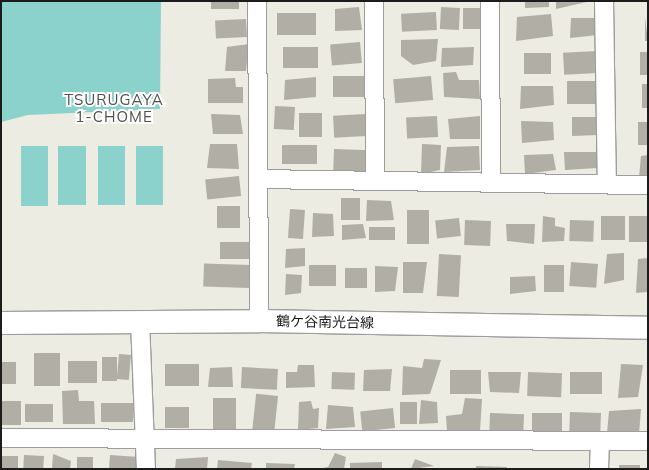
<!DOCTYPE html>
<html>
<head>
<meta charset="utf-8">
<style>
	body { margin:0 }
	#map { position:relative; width:649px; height:470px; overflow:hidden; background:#ecece3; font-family:Mulish,"Noto Sans JP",sans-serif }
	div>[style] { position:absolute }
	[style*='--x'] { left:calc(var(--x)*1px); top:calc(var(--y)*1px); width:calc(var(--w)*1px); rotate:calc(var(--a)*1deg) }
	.pitch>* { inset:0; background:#8bd2cc; transform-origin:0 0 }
	.building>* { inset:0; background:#b1aea6; transform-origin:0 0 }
	.roads { filter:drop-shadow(1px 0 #9d9d9d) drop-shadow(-1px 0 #9d9d9d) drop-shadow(0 1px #9d9d9d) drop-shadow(0 -1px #9d9d9d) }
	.minor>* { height:18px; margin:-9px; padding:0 9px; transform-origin:9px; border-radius:9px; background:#fff }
	.tertiary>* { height:22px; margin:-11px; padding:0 11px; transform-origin:11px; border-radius:11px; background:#fff }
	span { translate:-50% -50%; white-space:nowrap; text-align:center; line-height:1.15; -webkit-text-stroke:4px #fff; paint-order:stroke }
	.street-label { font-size:14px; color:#1c1c1c }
	.neighbourhood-label { font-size:15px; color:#4f4f4f; letter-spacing:1px }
	.frame { position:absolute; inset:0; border:2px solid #1c1c1c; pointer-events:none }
</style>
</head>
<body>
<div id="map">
	<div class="pitch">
		<div style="clip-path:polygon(1px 1px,161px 1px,160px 109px,28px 115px,1px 122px)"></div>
		<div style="left:48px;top:146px;width:60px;height:27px;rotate:90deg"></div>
		<div style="left:58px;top:146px;width:28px;height:59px"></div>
		<div style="left:98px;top:146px;width:27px;height:59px"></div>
		<div style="left:136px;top:146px;width:27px;height:59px"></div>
	</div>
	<div class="building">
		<div style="left:211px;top:1px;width:28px;height:8px"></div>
		<div style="clip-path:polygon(525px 1px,549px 1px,549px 7px,525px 8px)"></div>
		<div style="clip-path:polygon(556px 1px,591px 1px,556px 9px)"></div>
		<div style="clip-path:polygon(359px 7px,362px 30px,335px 31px,335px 9px)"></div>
		<div style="left:460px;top:8px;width:22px;height:19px;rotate:93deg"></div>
		<div style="left:463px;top:8px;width:18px;height:21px"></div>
		<div style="left:436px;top:12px;width:18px;height:35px;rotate:87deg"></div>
		<div style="left:277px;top:13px;width:39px;height:22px"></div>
		<div style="clip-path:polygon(551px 14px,553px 36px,516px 41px,517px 17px)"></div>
		<div style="clip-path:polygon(645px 17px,648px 41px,645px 41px)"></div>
		<div style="clip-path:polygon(571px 18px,597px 18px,598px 35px,570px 38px)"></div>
		<div style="left:246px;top:19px;width:18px;height:31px;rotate:87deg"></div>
		<div style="clip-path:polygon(438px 39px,436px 61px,413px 65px,401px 56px,401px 40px)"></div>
		<div style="left:360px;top:42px;width:21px;height:30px;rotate:85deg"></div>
		<div style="clip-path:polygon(249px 44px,246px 71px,225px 71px,227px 47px)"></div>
		<div style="left:318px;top:47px;width:21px;height:35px;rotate:90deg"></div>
		<div style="clip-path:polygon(474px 47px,473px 65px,441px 67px,442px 48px)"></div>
		<div style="left:597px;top:51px;width:22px;height:34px;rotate:87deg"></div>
		<div style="left:640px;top:52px;width:8px;height:23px"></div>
		<div style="left:524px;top:53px;width:27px;height:21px"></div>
		<div style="clip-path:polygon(456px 72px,459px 80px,479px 80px,480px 99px,444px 97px,443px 73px)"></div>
		<div style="left:367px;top:76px;width:21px;height:34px;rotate:90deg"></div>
		<div style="left:431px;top:76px;width:24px;height:38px;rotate:85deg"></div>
		<div style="clip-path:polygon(316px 77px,316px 97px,284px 100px,285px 80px)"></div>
		<div style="clip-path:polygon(235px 78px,236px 87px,243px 87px,243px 103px,208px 103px,208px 79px)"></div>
		<div style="left:596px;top:81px;width:23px;height:29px;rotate:90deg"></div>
		<div style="left:642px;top:84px;width:6px;height:24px"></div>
		<div style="clip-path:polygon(521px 86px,553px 86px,554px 105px,520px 109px)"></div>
		<div style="left:275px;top:106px;width:20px;height:23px;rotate:3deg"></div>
		<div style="left:299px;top:113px;width:23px;height:24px"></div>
		<div style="clip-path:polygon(211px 114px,240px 115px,243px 134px,213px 134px)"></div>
		<div style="left:365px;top:114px;width:22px;height:32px;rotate:87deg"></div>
		<div style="left:437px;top:116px;width:21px;height:31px;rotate:87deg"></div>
		<div style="clip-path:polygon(480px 116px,480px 139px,450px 139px,448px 119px)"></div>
		<div style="clip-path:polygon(572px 117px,596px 117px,599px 135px,572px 136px)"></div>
		<div style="clip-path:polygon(521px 121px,553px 122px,554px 140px,522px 143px)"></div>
		<div style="left:638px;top:122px;width:10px;height:23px"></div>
		<div style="clip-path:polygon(210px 144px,237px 144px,239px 169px,207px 168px)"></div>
		<div style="clip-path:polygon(422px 144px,441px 145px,440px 170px,421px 174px)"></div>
		<div style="left:317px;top:145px;width:19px;height:35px;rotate:90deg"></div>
		<div style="clip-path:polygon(479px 146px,480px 170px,444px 172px,447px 147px)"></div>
		<div style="left:334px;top:149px;width:36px;height:22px;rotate:2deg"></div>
		<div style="clip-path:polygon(564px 152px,598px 152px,597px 168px,565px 170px)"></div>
		<div style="clip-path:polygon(553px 154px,556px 170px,525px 174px,524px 155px)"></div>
		<div style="clip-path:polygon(648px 155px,648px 177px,639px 177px,641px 156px)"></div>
		<div style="left:239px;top:176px;width:20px;height:34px;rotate:84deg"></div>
		<div style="left:341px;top:198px;width:19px;height:22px"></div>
		<div style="clip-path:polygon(367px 200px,391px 201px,394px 220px,366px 221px)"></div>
		<div style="left:217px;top:206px;width:23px;height:22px"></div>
		<div style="left:290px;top:209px;width:15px;height:29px;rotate:4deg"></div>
		<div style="left:407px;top:210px;width:22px;height:34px"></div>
		<div style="clip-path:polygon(313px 213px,333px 214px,334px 236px,312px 237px)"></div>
		<div style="clip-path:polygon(543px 216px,555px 218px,555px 226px,565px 228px,564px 241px,542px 242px)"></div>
		<div style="left:601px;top:216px;width:24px;height:24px"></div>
		<div style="left:629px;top:216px;width:19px;height:26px"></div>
		<div style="left:459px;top:218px;width:18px;height:24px;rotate:84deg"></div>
		<div style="left:465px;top:220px;width:26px;height:25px;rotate:2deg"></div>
		<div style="left:570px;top:220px;width:24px;height:21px;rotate:2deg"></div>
		<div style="clip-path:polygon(363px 224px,366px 238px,342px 240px,342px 225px)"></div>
		<div style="clip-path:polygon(506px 224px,535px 224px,534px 244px,507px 241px)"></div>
		<div style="left:395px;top:227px;width:13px;height:26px;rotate:90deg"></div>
		<div style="left:220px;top:242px;width:29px;height:17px"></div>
		<div style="clip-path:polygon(305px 248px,305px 266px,285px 268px,286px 249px)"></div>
		<div style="clip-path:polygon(624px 253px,624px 280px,604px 284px,607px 254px)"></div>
		<div style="left:439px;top:254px;width:22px;height:42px;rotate:3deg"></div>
		<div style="clip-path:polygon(648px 258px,648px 292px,636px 293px,638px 259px)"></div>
		<div style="clip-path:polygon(403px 262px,427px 262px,423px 293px,403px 293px)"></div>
		<div style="left:571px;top:262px;width:27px;height:24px;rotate:4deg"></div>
		<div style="left:250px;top:265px;width:23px;height:46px;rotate:92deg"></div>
		<div style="left:309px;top:265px;width:27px;height:21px"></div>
		<div style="left:544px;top:265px;width:20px;height:27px"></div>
		<div style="clip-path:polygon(375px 266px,398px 267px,395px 291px,375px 292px)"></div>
		<div style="left:345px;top:268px;width:22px;height:20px"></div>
		<div style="clip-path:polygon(286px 274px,302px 275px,301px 293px,285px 295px)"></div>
		<div style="clip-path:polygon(535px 276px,536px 291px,510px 294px,510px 277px)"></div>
		<div style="left:34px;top:353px;width:26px;height:33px"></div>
		<div style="left:119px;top:354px;width:12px;height:25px;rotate:5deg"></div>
		<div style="left:102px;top:357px;width:15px;height:24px"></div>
		<div style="clip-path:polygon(424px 359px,441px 360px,430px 394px,402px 395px,403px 366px,422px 368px)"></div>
		<div style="left:68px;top:361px;width:29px;height:22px"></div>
		<div style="left:1px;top:362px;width:15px;height:22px"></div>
		<div style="left:165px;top:364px;width:34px;height:22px"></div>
		<div style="clip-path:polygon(621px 364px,643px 365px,638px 397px,618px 398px)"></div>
		<div style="clip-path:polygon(298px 365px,314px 365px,315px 387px,286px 388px,286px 372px,297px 372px)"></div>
		<div style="clip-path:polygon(232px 367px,233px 387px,208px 387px,210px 368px)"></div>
		<div style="left:242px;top:367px;width:36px;height:21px;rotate:3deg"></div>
		<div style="clip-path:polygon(392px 369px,390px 391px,363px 391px,364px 370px)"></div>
		<div style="left:450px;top:370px;width:31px;height:24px"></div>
		<div style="left:332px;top:372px;width:23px;height:17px;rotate:2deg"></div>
		<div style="clip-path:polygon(488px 372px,521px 372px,519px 393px,490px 392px)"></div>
		<div style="left:528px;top:372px;width:34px;height:24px;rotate:2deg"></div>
		<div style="left:570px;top:372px;width:32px;height:22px"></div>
		<div style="clip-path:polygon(78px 390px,79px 401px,94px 401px,95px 424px,63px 424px,62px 391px)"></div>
		<div style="left:278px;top:396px;width:36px;height:22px;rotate:96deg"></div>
		<div style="left:213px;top:398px;width:23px;height:31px"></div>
		<div style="clip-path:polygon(465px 398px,482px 399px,480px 431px,447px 431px,446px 416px,462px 414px)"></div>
		<div style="clip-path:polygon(421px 400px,437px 402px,438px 423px,419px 424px)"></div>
		<div style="left:1px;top:401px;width:20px;height:24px"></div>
		<div style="clip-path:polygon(311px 401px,313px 409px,319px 408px,318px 428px,298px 430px,299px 402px)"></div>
		<div style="left:417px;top:402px;width:22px;height:17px;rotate:90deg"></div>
		<div style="left:101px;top:403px;width:32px;height:19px"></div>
		<div style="left:25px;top:404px;width:28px;height:18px"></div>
		<div style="clip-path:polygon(328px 405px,353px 407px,355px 427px,326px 429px)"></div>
		<div style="left:189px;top:407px;width:21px;height:24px;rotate:90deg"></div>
		<div style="left:393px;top:408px;width:20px;height:33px;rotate:84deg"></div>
		<div style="clip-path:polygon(641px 409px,639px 434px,607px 433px,609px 411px)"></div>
		<div style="left:570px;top:412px;width:31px;height:21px;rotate:2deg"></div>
		<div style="left:490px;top:413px;width:34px;height:20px;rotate:2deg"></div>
		<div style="left:532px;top:413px;width:30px;height:20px"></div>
		<div style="clip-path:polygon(335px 453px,346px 457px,344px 469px,318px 469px,328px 467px)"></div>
		<div style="clip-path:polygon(53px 454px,71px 461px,70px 469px,52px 469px)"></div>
		<div style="left:24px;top:455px;width:20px;height:14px;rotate:3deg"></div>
		<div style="clip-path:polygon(110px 455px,139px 457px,138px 469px,109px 469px)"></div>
		<div style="left:1px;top:456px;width:17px;height:13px"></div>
		<div style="left:77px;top:457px;width:16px;height:12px"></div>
		<div style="clip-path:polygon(208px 457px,207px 469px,175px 469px,176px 459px)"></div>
		<div style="clip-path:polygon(415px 459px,434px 466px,411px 469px)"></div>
		<div style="clip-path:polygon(218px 460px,252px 463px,251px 469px,217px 469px)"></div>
		<div style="clip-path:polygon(382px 462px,382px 469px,350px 469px,350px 463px)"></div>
		<div style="clip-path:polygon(266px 463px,295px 464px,294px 469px,266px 469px)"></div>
		<div style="left:619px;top:465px;width:21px;height:4px"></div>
		<div style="clip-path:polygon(476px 466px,507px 467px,507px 469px,476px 469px)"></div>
	</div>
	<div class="roads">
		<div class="minor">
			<div style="--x:257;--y:1;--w:320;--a:89.6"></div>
			<div style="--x:374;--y:1;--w:179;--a:89.7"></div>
			<div style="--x:490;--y:1;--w:181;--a:89.7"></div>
			<div style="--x:604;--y:1;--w:183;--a:89.1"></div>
			<div style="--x:258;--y:179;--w:390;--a:0.9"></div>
			<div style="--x:140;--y:321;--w:148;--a:87.7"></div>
			<div style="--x:1;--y:438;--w:647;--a:0.27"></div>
			<div style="--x:599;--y:469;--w:28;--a:-88"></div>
		</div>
		<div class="tertiary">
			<div style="--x:1;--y:323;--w:258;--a:-0.4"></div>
			<div style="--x:259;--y:321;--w:389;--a:1"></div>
		</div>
	</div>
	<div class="street-label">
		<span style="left:325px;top:322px;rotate:1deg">鶴ケ谷南光台線</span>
	</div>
	<div class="neighbourhood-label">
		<span style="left:114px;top:108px">TSURUGAYA<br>1-CHOME</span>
	</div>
	<div class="frame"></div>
</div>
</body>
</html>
